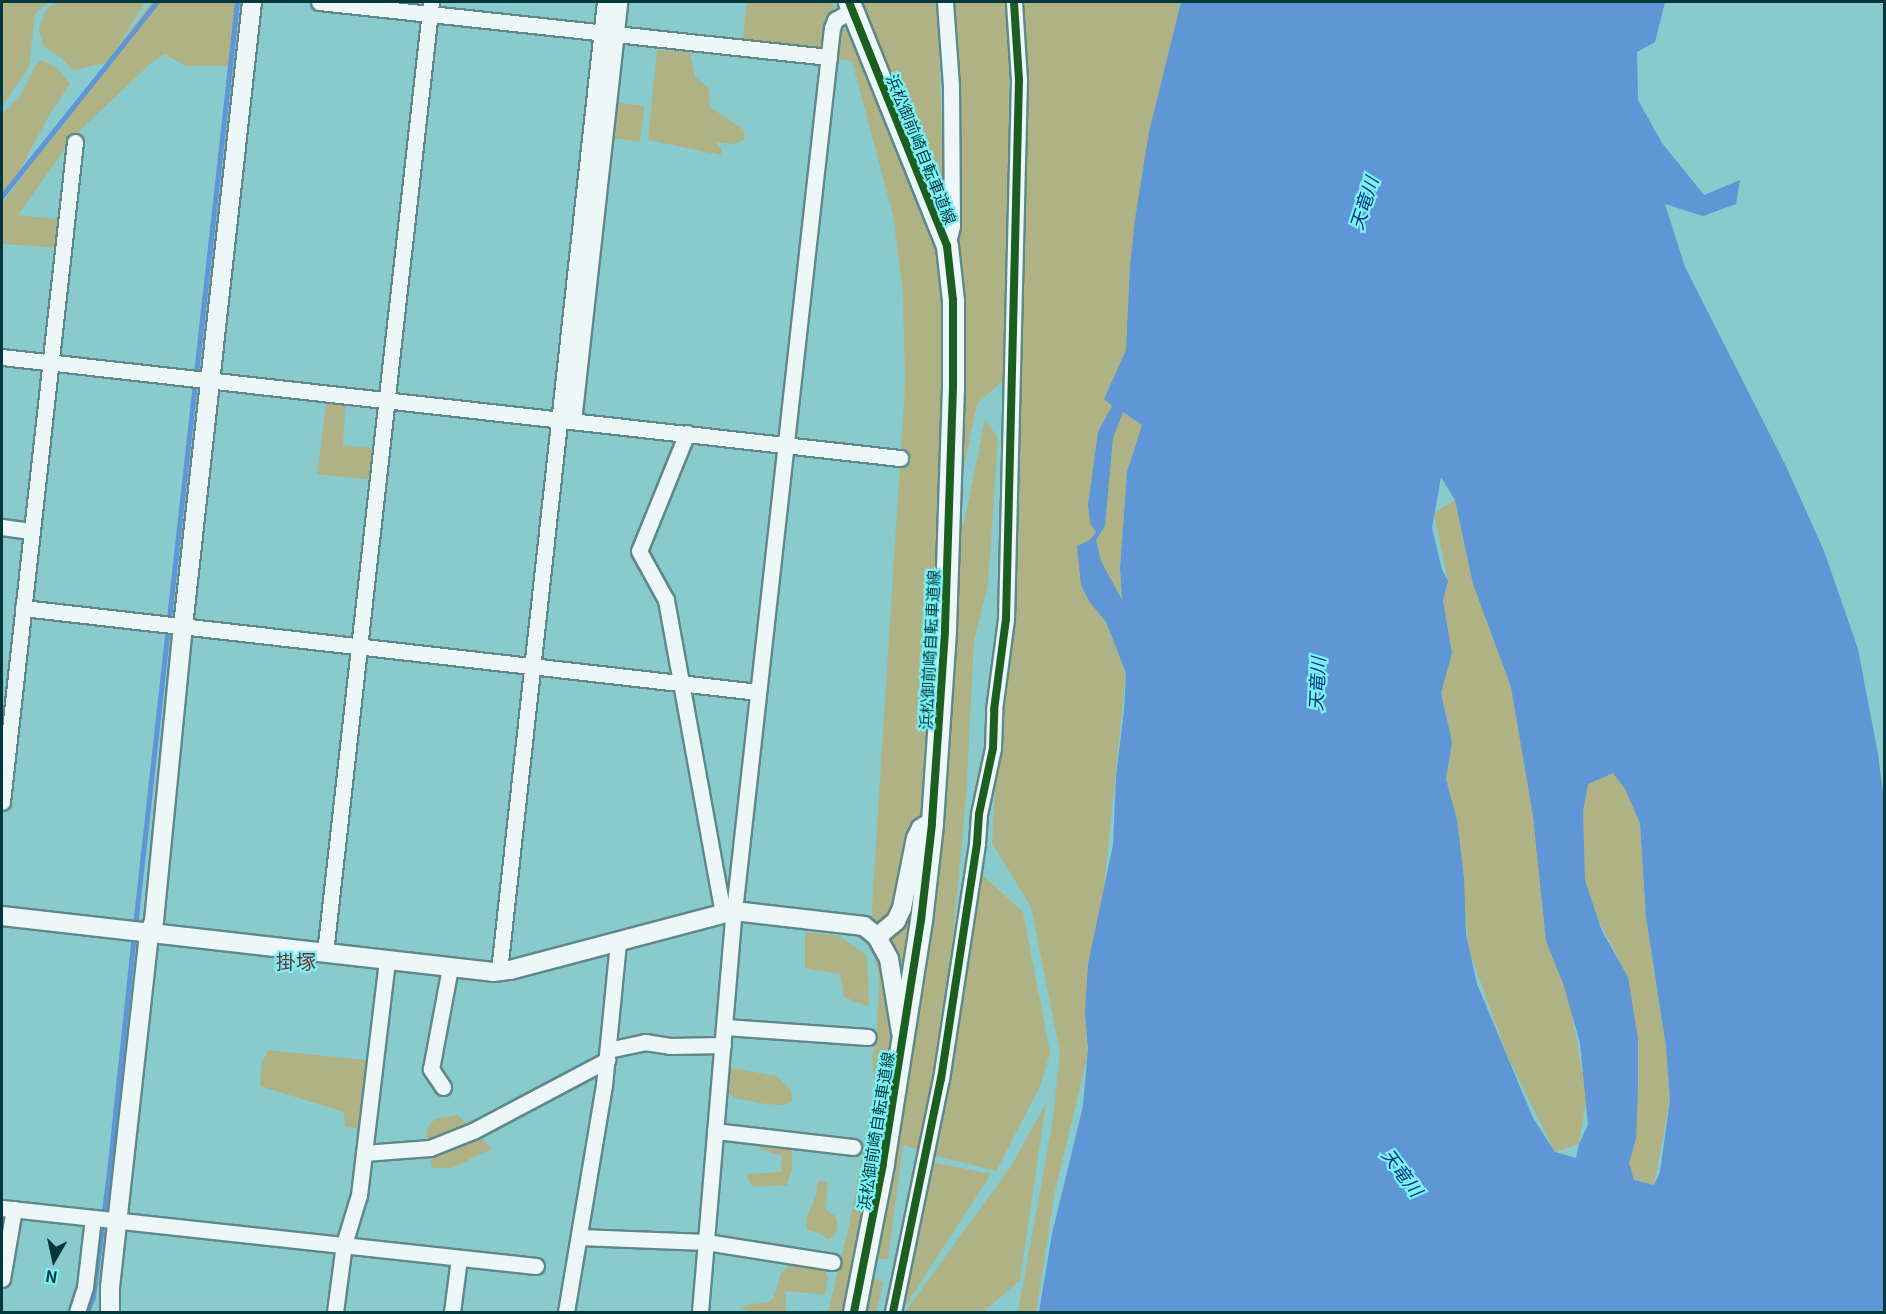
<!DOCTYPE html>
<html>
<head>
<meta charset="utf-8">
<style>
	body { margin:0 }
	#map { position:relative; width:1886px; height:1314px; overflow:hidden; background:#89cacd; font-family:Georgia,"Noto Sans JP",serif }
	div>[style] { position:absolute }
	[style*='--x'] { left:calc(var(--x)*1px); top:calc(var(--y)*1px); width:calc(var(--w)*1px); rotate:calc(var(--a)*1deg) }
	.green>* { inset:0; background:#afb284; transform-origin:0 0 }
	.water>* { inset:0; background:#5e96d6 }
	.stream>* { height:4.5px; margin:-2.25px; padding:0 2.25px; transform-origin:2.25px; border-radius:2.25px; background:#5e96d6 }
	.roads { filter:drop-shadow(2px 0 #5f888a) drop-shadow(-2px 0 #5f888a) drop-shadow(0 2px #5f888a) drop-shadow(0 -2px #5f888a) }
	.minor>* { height:15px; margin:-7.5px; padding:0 7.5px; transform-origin:7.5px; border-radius:7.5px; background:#edf7f8 }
	.tertiary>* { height:18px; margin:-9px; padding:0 9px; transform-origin:9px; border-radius:9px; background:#edf7f8 }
	.secondary>* { height:21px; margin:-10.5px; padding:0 10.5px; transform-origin:10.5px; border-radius:10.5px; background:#edf7f8 }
	.cycleway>* { height:8px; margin:-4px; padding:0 4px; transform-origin:4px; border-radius:4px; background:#1b5e20 }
	span { translate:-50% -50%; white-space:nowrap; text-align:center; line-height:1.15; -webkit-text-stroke:4.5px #7bf0f6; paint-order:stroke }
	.street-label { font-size:16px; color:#00383b }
	.water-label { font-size:18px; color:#013382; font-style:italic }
	.quarter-label { font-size:20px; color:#742d30 }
	.frame { position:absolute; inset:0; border:3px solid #00383b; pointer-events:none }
	.north { position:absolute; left:24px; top:1230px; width:60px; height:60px; -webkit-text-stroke:4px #7bf0f6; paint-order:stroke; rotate:189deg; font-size:16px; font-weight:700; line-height:24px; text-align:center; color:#00383b }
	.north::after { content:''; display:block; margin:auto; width:21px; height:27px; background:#00383b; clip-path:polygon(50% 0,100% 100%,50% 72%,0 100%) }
</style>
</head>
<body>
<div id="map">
	<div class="green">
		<div style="clip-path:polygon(2px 2px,49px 2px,35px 14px,29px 67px,2px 107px)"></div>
		<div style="clip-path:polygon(55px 2px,145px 2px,116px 49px,152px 2px,238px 2px,231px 66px,185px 66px,165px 54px,149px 65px,75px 135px,18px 215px,66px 220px,63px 248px,2px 244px,2px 204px,106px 63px,73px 70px,60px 57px,43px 46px,39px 30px,45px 11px)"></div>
		<div style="clip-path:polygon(747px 2px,834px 2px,832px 28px,852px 30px,930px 224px,945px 294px,954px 534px,964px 523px,985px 420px,998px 438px,988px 584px,974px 641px,966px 797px,953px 936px,922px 1151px,903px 1145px,888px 1259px,874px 1259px,871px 1276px,883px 1282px,876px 1312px,828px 1312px,849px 1226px,875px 1084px,872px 1059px,877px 1029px,879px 975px,872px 949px,872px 906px,905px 385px,903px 292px,893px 215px,852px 61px,742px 48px)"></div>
		<div style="clip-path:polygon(857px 2px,937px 2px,945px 218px)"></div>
		<div style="clip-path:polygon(951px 2px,1009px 2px,1008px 376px,977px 404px,957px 500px,960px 362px,954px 39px)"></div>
		<div style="clip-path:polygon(1013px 2px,1181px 2px,1142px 175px,1126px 350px,1104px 399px,1142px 425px,1127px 472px,1120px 568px,1122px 602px,1106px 623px,1126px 673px,1086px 1063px,1055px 1191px,1036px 1312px,1018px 1312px,1052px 1125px,1060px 1052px,1031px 907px,992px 843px,1006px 594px)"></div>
		<div style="clip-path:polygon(657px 50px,690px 52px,695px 77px,709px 88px,710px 107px,744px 130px,744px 140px,734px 144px,715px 142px,721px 148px,721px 155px,648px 140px)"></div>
		<div style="clip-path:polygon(41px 60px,57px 68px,70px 84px,50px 114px,16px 178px,2px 196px,2px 115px,20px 96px,34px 68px)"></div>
		<div style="left:608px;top:101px;width:37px;height:36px;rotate:8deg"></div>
		<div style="clip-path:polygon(327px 399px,346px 401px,343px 445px,377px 449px,374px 480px,317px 474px)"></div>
		<div style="clip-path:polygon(1455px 500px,1473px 584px,1511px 687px,1587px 1096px,1579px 1144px,1555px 1152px,1507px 1055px,1469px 950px,1457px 820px,1446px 779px,1452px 742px,1441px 693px,1452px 653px,1443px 601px,1448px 581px,1434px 513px)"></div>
		<div style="clip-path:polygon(1613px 772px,1625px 789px,1640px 823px,1646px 917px,1666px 1046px,1670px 1100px,1654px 1185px,1634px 1180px,1629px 1163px,1628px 977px,1599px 921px,1585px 880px,1583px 811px,1588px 783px)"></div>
		<div style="clip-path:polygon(981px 874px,1023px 912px,1050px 1053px,1040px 1087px,996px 1171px,933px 1155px)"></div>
		<div style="clip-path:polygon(805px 932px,840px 936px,867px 956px,869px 1007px,844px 997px,840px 974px,805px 968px)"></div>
		<div style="clip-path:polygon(268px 1050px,375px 1061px,367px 1129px,345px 1127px,344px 1112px,260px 1086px,262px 1063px)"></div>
		<div style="clip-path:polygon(729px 1068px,777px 1076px,791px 1090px,792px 1101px,783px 1105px,766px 1104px,734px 1098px,725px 1088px)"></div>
		<div style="clip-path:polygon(1046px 1103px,1020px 1280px,983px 1312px,905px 1312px,1012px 1165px)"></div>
		<div style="clip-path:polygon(458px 1115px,492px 1149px,451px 1168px,432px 1168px,426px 1129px,435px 1119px)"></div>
		<div style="clip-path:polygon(763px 1140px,792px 1146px,792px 1168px,787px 1185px,754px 1187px,748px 1180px,747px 1174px,781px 1172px,782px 1156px,763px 1150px,757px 1144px)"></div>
		<div style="clip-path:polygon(932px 1162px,991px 1174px,902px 1311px)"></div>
		<div style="clip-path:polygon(818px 1181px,827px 1182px,826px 1209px,836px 1217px,838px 1228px,833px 1237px,828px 1239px,819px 1233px,807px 1230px,806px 1220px,816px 1195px)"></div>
		<div style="clip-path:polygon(807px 1258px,823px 1268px,828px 1277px,825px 1295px,786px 1291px,786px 1312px,758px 1312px,742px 1309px,746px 1305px,768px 1302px,774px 1298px,781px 1273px,790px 1265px)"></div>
	</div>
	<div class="water">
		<div style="clip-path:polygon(evenodd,1181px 2px,1665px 2px,1655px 42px,1637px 52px,1638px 100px,1662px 143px,1704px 195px,1740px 180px,1736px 204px,1703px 216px,1665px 204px,1685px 267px,1785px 464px,1824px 551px,1858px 649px,1878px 754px,1884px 800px,1884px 1312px,1039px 1312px,1052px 1234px,1083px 1106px,1088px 1048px,1085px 1012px,1088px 964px,1113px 845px,1116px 777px,1124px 710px,1126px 673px,1106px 622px,1089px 601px,1081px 585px,1077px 546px,1090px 540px,1096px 532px,1090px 523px,1088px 505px,1098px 432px,1112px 406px,1104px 399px,1126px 350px,1130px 267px,1135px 219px,1149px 132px,1181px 2px,1123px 412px,1142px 425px,1127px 472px,1120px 568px,1122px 600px,1101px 561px,1096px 540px,1105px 526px,1113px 438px,1123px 412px,1181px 2px,1441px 477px,1455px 500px,1473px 584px,1511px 687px,1533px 816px,1546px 941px,1564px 986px,1580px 1043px,1588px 1125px,1579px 1144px,1576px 1158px,1555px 1152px,1533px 1118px,1477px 984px,1466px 934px,1464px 878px,1457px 820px,1446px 779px,1452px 742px,1441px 693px,1452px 653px,1443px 601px,1448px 581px,1442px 570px,1432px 528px,1441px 477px,1181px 2px,1613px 773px,1625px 789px,1640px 823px,1646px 917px,1666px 1046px,1670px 1100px,1660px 1172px,1654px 1185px,1634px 1180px,1629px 1163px,1636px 1139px,1638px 1089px,1638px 1039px,1628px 977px,1602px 931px,1585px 880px,1583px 811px,1588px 784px,1613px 773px)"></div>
	</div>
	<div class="stream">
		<div style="--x:2;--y:196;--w:248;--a:-51.4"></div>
		<div style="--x:135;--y:926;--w:930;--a:-83.7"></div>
		<div style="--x:87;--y:1312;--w:16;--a:-68"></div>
		<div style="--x:93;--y:1297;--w:126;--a:-82.7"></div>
		<div style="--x:109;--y:1172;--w:239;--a:-84"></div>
	</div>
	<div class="roads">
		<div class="minor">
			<div style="--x:319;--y:2;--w:513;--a:6.16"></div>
			<div style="--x:945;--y:2;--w:84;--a:85.9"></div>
			<div style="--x:951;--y:86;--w:140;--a:89.6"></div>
			<div style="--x:952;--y:226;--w:21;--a:104"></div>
			<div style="--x:2;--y:357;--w:904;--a:6.42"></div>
			<div style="--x:573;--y:421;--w:422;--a:-83.7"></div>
			<div style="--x:687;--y:433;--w:127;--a:112.1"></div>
			<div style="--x:639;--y:551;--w:56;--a:61.1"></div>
			<div style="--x:666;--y:600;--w:318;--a:79.7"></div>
			<div style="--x:2;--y:527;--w:30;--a:8"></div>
			<div style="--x:23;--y:608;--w:740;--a:6.52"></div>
			<div style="--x:2;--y:802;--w:664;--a:-83.69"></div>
			<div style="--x:325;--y:953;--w:957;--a:-83.64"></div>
			<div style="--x:499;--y:971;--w:975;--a:-83.76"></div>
			<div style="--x:725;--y:1027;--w:143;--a:4"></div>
			<div style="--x:608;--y:1050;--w:38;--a:-12"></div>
			<div style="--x:645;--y:1042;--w:25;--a:9"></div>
			<div style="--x:670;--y:1046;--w:53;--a:-1.1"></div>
			<div style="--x:443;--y:1087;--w:22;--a:-124"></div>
			<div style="--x:431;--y:1069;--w:104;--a:-79.4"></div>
			<div style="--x:715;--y:1131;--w:139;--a:6.6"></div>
			<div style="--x:364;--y:1153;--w:66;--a:-4.3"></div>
			<div style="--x:430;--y:1148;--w:46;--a:-21.6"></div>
			<div style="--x:473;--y:1131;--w:152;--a:-27.9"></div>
			<div style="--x:2;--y:1208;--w:537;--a:6.2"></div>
			<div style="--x:579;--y:1237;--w:127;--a:2.3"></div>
			<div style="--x:706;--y:1242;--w:128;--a:9"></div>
			<div style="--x:2;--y:1279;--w:71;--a:-80.3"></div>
			<div style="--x:77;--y:1312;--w:26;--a:-72"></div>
			<div style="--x:85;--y:1287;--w:69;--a:-83.4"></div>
			<div style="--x:335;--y:1312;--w:69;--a:-82.5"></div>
			<div style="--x:344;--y:1244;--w:51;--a:-73"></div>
			<div style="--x:359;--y:1195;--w:237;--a:-83.2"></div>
			<div style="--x:452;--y:1312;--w:54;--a:-82.6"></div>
			<div style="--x:566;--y:1312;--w:230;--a:-80.5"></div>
			<div style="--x:604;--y:1085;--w:143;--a:-84.4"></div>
			<div style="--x:700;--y:1312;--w:402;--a:-85.2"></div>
			<div style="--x:734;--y:911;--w:888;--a:-83.67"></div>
			<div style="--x:832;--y:28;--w:9;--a:-69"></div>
			<div style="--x:835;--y:20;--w:20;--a:-30"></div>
			<div style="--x:893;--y:1312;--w:238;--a:-78.4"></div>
			<div style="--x:941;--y:1079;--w:239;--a:-81.3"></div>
			<div style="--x:977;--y:843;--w:29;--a:-86"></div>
			<div style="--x:979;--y:814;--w:67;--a:-78"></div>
			<div style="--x:993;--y:748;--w:38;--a:-88"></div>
			<div style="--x:994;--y:710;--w:92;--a:-82.5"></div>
			<div style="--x:1006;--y:619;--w:539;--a:-88.62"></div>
			<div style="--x:1019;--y:80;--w:78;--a:-93.7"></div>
		</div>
		<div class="tertiary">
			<div style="--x:2;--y:916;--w:494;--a:6.5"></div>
			<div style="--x:493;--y:972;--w:17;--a:-7"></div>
			<div style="--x:510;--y:970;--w:232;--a:-14.8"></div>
			<div style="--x:734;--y:911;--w:131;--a:6.6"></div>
			<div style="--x:864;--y:926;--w:17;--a:40"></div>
			<div style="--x:877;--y:937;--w:25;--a:61"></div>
			<div style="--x:889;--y:959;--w:74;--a:80.7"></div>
			<div style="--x:877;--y:937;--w:25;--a:-40"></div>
			<div style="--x:896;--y:921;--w:14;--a:-65"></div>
			<div style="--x:902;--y:908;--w:71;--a:-78.7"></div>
			<div style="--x:916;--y:838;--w:11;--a:-63"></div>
			<div style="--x:921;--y:828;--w:13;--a:-29"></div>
			<div style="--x:110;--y:1312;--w:25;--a:-90"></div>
			<div style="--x:110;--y:1287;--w:355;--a:-83.7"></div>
			<div style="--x:149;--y:934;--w:14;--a:-69"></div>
			<div style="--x:154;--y:921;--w:296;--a:-84.4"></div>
			<div style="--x:183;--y:626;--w:628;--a:-83.69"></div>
		</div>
		<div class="secondary">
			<div style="--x:849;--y:2;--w:263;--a:68.1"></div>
			<div style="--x:947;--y:246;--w:54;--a:83.7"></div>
			<div style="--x:953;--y:300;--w:87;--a:90"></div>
			<div style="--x:953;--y:387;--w:244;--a:91.9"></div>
			<div style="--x:945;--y:631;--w:193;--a:93.9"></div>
			<div style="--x:932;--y:824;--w:97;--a:96.5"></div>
			<div style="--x:921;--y:920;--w:247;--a:98.9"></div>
			<div style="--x:883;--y:1164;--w:151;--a:101.1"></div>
		</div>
	</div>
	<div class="cycleway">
		<div style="--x:849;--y:2;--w:263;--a:68.1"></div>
		<div style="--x:947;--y:246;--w:54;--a:83.7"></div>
		<div style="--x:953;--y:300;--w:87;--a:90"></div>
		<div style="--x:953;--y:387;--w:244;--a:91.9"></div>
		<div style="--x:945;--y:631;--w:193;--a:93.9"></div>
		<div style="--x:932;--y:824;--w:97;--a:96.5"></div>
		<div style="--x:921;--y:920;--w:247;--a:98.9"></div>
		<div style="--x:883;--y:1164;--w:151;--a:101.1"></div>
		<div style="--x:893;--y:1312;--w:238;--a:-78.4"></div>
		<div style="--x:941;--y:1079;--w:239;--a:-81.3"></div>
		<div style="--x:977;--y:843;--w:29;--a:-86"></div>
		<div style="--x:979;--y:814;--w:67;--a:-78"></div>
		<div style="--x:993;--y:748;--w:38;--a:-88"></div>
		<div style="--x:994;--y:710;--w:92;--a:-82.5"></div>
		<div style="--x:1006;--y:619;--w:539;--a:-88.62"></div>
		<div style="--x:1019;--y:80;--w:78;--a:-93.7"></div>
	</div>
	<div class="street-label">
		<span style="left:922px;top:149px;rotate:68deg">浜松御前崎自転車道線</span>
		<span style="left:929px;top:650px;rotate:-87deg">浜松御前崎自転車道線</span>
		<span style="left:875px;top:1131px;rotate:-81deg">浜松御前崎自転車道線</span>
	</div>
	<div class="water-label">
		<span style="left:1363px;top:203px;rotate:-72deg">天竜川</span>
		<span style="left:1316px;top:684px;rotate:-87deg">天竜川</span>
		<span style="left:1403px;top:1172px;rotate:53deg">天竜川</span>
	</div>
	<div class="quarter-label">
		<span style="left:296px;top:960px">掛塚</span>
	</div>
	<div class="frame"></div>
	<div class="north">N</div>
</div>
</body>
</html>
